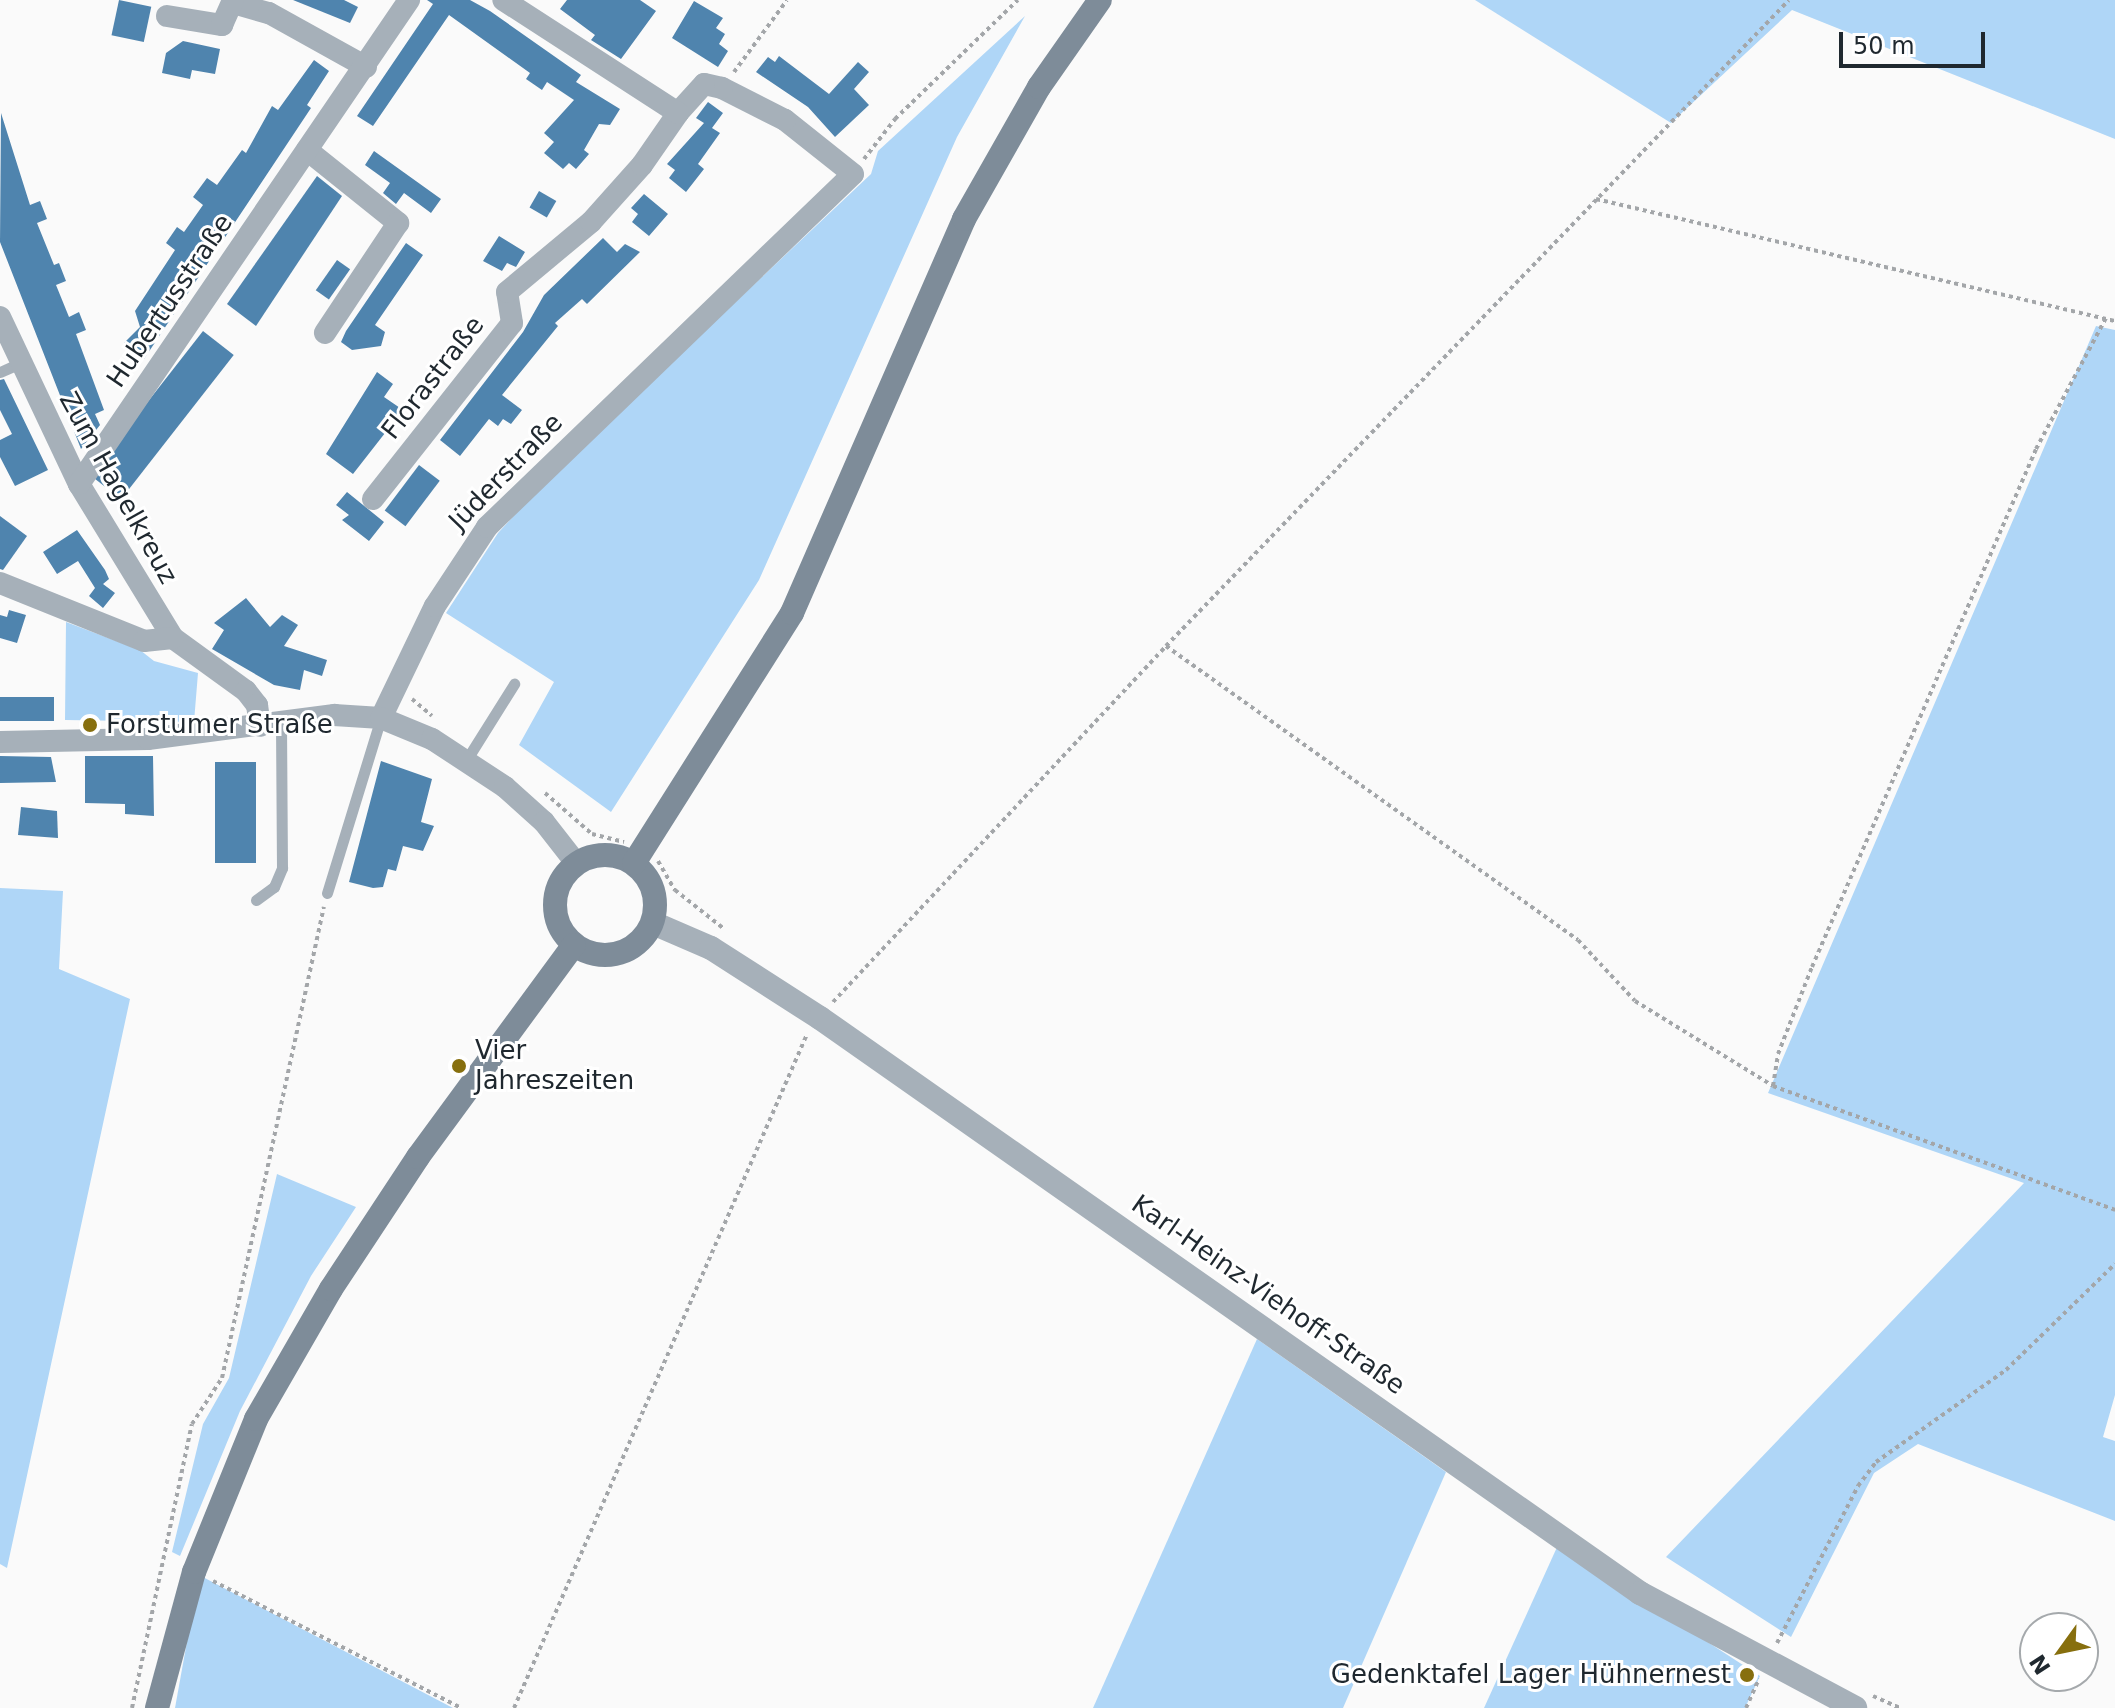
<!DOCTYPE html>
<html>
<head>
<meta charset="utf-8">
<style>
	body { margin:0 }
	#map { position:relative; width:2115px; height:1708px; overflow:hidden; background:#fafafa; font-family:"DejaVu Sans",sans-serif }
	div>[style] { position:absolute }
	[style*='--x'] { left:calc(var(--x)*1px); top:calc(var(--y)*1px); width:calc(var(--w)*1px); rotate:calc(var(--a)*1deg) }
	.green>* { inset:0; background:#afd6f7 }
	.building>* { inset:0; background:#4f84ae; transform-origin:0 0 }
	.path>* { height:4px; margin-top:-2px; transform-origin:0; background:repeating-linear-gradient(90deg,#a3a6a9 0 4px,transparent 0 8px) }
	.service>* { height:11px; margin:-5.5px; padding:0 5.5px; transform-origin:5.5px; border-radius:5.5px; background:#a6b0b9 }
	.minor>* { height:22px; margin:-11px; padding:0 11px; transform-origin:11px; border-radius:11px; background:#a6b0b9 }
	.tertiary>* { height:24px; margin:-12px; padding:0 12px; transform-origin:12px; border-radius:12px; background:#a6b0b9 }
	.secondary>* { height:24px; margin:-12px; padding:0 12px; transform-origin:12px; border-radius:12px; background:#7e8c99 }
	.secondary>.ring { margin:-12px; padding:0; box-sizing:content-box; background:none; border:24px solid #7e8c99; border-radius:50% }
	.dots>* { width:22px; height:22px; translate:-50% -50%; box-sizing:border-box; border:4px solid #fff; border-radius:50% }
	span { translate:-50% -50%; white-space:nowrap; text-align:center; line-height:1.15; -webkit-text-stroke:6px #fff; paint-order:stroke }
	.street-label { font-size:26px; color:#1f282f }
	.poi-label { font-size:26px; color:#1f282f }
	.left { translate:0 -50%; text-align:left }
	.right { translate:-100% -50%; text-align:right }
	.north { position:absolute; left:2019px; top:1612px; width:80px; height:80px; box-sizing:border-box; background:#fff; border:2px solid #a5a9ac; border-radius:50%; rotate:237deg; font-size:22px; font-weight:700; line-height:32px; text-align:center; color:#1f282f }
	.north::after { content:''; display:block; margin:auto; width:28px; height:36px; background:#876f0e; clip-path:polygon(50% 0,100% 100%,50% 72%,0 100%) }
	.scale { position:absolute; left:1839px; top:32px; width:146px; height:36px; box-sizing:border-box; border:4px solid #1f282f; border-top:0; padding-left:10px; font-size:24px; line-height:28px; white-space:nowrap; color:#1f282f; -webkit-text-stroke:6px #fff; paint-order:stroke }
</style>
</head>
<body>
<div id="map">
	<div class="green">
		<div style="clip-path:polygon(1475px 0,2115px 0,2115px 139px,1792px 10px,1671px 123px)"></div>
		<div style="clip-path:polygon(1025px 16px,957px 137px,759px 580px,611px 812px,519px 745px,554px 682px,446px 613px,498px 533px,547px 480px,871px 174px,878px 151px)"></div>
		<div style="clip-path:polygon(2096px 326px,2115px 330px,2115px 1395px,2103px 1437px,2115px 1441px,2115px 1521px,1918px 1444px,1874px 1473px,1791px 1637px,1666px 1557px,2024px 1183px,1768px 1093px)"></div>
		<div style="clip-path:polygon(66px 622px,140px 650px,154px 661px,198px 673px,194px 722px,65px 720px)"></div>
		<div style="clip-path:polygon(0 888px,63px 891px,59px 969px,130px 999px,7px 1568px,0 1564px)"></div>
		<div style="clip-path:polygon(277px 1174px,356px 1207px,311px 1276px,240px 1411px,180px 1556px,172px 1552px,203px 1424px,229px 1378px)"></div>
		<div style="clip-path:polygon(1257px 1339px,1446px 1472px,1343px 1708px,1093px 1708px)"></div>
		<div style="clip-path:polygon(1558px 1545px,1760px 1676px,1745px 1708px,1484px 1708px)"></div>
		<div style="clip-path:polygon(199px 1575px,453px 1708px,175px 1708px)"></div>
	</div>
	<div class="building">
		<div style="left:119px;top:0;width:33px;height:36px;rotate:12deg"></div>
		<div style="clip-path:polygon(293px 0,344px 0,358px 7px,350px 23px)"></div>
		<div style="clip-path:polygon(427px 0,470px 0,490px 11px,581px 75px,576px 82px,620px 109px,610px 125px,599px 124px,584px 150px,589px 154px,576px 169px,569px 163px,563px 169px,544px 153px,554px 142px,544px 133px,574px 100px,547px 82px,542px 90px,526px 79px,530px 73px,449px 15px,373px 126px,357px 116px,433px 4px)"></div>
		<div style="clip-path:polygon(567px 0,640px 0,656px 11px,621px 59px,591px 40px,595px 35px,560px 9px)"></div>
		<div style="clip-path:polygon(694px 1px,723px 18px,716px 28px,725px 34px,719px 44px,728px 51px,718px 67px,672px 38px)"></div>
		<div style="clip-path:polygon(183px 41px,220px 49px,215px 74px,192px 70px,190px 79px,162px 73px,166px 53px)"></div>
		<div style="clip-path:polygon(779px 56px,829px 94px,858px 62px,869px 72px,854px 89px,869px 105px,835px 137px,808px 107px,756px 72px,768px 57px,775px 62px)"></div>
		<div style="clip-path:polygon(314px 60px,329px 71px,307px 105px,311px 108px,144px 359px,141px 352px,130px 356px,124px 343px,140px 327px,135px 311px,175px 250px,166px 243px,177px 227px,184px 232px,203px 205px,193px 197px,207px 178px,217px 185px,242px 150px,246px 153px,272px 106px,278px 110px)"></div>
		<div style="clip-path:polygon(708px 102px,723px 113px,712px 128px,720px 133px,698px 164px,704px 169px,686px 192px,669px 178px,675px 170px,667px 164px,704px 123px,696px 118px)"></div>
		<div style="clip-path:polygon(1px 113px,30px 205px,40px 201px,47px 219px,37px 223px,54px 265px,59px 263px,66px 281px,56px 285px,69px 317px,79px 312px,86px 330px,76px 334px,104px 410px,95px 414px,100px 425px,81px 449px,0 242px)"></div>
		<div style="clip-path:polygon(374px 151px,441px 199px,431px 213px,404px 193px,396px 204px,383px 193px,390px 183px,365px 165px)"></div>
		<div style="clip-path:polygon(317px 176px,342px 196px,256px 326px,227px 304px)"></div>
		<div style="left:539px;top:191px;width:20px;height:19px;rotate:30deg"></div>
		<div style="clip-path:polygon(644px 194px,668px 214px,649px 236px,632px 222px,638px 214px,631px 208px)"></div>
		<div style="clip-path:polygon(499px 236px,525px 252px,516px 267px,507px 263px,502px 271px,483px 261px)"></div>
		<div style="clip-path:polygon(603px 238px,617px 252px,625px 244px,640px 252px,587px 304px,582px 299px,555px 323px,558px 326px,502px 395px,522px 410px,511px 424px,503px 419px,498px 426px,489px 419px,460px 456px,440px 440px,523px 332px,544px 295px)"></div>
		<div style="clip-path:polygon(406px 243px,423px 255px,375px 325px,385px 332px,381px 346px,352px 350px,341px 342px,346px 331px)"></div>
		<div style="left:337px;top:260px;width:16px;height:37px;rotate:35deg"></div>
		<div style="left:203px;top:331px;width:39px;height:183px;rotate:38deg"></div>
		<div style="clip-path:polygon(377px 372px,393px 384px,384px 397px,403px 410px,353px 474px,326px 454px)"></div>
		<div style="clip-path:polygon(4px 379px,48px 470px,15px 486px,0 457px,0 440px,12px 434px,0 410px,0 380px)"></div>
		<div style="left:419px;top:465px;width:26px;height:57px;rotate:37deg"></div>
		<div style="clip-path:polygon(347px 492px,384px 522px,369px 541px,342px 520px,349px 515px,336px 505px)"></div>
		<div style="clip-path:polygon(0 516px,27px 536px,3px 570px,0 569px)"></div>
		<div style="clip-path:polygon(77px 530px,105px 570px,109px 579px,103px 584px,115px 593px,103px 608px,89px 596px,95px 588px,78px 561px,57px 574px,43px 552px)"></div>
		<div style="clip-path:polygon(246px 598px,270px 627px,282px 615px,298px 625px,284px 646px,327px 660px,322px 676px,304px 670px,300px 690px,274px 685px,212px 649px,224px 630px,214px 623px)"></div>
		<div style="clip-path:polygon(9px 610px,26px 615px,17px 643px,0 638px,0 615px,7px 617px)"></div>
		<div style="left:0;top:697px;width:54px;height:24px"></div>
		<div style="clip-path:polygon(0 756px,51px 757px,56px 782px,0 783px)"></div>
		<div style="clip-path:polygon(85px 756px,153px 756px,154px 816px,125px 814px,125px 804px,85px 803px)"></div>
		<div style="clip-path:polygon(381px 761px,432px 779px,421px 822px,434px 826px,423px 851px,403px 846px,396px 871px,388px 869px,383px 887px,373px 888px,349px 882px)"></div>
		<div style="left:215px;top:762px;width:41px;height:101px"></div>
		<div style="clip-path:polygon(21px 807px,57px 811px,58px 838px,18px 835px)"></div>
	</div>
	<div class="path">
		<div style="--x:734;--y:72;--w:89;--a:-53.6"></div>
		<div style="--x:864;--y:159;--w:51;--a:-52.2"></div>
		<div style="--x:895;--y:119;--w:171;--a:-44.1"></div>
		<div style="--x:1596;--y:199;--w:533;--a:13.23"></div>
		<div style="--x:1166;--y:646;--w:506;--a:35.51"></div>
		<div style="--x:1578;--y:940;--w:83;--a:46.9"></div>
		<div style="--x:1635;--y:1001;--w:162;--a:31.6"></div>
		<div style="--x:1773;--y:1086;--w:364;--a:19.9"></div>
		<div style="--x:412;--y:699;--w:26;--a:40"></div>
		<div style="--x:545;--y:793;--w:62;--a:41.1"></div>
		<div style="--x:592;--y:834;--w:33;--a:14"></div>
		<div style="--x:658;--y:861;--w:34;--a:60"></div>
		<div style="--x:675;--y:890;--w:61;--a:38.4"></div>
		<div style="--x:833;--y:1002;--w:487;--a:-46.9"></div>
		<div style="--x:1166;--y:646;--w:897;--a:-46.04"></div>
		<div style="--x:1773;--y:1086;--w:32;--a:-81"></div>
		<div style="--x:1778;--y:1054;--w:93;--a:-68.7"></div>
		<div style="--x:1812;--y:967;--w:564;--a:-66.61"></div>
		<div style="--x:2036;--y:449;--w:149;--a:-61.9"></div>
		<div style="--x:213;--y:1581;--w:279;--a:27.1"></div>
		<div style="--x:1777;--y:1643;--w:177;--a:-62.7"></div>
		<div style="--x:1858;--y:1486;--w:30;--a:-53"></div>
		<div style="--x:1876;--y:1462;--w:159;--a:-35.3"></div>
		<div style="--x:2006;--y:1370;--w:152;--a:-44.2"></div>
		<div style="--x:1873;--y:1696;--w:30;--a:24"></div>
		<div style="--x:132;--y:1708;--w:290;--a:-78.1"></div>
		<div style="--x:192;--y:1424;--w:55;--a:-56.9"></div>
		<div style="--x:222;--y:1378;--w:482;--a:-77.8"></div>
		<div style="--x:514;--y:1708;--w:735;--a:-66.5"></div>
		<div style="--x:1746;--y:1708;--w:32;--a:-66"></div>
	</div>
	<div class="service">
		<div style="--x:0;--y:372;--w:20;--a:-24"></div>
		<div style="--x:467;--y:759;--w:89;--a:-57.9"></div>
		<div style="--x:327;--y:893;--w:183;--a:-72.9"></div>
		<div style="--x:256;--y:900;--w:22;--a:-36"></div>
		<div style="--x:274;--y:887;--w:21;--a:-67"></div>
		<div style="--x:282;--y:868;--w:145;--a:-90.4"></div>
	</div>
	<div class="minor">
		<div style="--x:233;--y:3;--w:37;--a:16"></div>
		<div style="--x:269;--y:13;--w:111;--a:29.1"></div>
		<div style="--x:167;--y:16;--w:56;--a:9.3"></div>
		<div style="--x:222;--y:25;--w:27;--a:-66"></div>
		<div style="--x:307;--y:150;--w:117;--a:38.7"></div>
		<div style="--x:398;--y:223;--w:132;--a:123.6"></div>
		<div style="--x:0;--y:317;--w:185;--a:64.7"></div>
		<div style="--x:79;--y:484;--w:180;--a:58.6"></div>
		<div style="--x:173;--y:638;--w:90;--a:36"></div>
		<div style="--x:246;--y:691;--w:18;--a:52"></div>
		<div style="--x:257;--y:705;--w:21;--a:82"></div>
		<div style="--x:79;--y:484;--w:586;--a:-55.71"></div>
		<div style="--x:373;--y:499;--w:224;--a:-51.7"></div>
		<div style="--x:512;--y:323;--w:31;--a:-99"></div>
		<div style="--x:507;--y:292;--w:109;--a:-39.8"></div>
		<div style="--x:591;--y:222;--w:76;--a:-48.2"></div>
		<div style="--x:642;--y:165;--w:63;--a:-55.3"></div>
		<div style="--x:0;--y:583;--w:155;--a:21.9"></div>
		<div style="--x:144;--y:641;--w:29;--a:-6"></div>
		<div style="--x:381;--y:718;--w:124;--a:-64.3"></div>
		<div style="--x:435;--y:606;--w:95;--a:-56.6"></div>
		<div style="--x:487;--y:527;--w:508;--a:-43.96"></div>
		<div style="--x:853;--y:174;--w:87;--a:-141.5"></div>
		<div style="--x:785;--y:120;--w:71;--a:-153.1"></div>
		<div style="--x:722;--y:88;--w:18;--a:-167"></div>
		<div style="--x:704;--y:84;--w:39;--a:132"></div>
		<div style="--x:678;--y:113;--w:208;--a:-147.1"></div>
		<div style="--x:0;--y:742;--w:148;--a:-1.2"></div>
		<div style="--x:148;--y:739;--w:188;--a:-7.4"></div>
		<div style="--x:334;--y:715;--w:47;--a:3.7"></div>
		<div style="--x:381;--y:718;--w:55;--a:22.4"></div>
		<div style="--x:432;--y:739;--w:87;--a:33.3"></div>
		<div style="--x:505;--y:787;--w:52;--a:41.9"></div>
		<div style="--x:544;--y:822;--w:52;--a:52"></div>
	</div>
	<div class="tertiary">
		<div style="--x:653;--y:923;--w:63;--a:23.3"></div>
		<div style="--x:711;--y:948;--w:130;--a:32.7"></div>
		<div style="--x:820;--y:1018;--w:1002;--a:35.04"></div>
		<div style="--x:1640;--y:1593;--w:244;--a:28.1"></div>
	</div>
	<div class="secondary">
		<div class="ring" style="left:555px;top:855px;width:76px;height:76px"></div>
		<div style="--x:634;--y:863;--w:296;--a:-57.7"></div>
		<div style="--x:792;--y:613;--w:430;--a:-66.4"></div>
		<div style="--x:964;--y:219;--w:152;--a:-60.4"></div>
		<div style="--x:1039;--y:87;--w:106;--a:-55"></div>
		<div style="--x:157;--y:1708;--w:141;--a:-74.8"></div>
		<div style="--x:194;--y:1572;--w:165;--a:-67.9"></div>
		<div style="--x:256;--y:1419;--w:150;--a:-60"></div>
		<div style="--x:331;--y:1289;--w:158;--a:-56.6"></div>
		<div style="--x:418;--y:1157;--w:263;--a:-53.7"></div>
	</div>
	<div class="dots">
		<div style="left:90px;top:725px;background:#876f0e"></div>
		<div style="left:459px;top:1066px;background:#876f0e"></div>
		<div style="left:1747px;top:1675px;background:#876f0e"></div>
	</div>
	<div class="street-label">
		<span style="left:170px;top:301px;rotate:-56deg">Hubertusstraße</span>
		<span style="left:433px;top:378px;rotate:-52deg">Florastraße</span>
		<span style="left:506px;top:472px;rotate:-46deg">Jüderstraße</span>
		<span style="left:118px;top:488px;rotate:61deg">Zum Hagelkreuz</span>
		<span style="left:1268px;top:1295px;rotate:35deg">Karl-Heinz-Viehoff-Straße</span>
	</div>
	<div class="poi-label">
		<span class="left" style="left:106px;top:725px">Forstumer Straße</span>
		<span class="left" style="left:475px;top:1066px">Vier<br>Jahreszeiten</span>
		<span class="right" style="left:1731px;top:1675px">Gedenktafel Lager Hühnernest</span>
	</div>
	<div class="north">N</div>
	<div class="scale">50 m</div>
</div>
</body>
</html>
